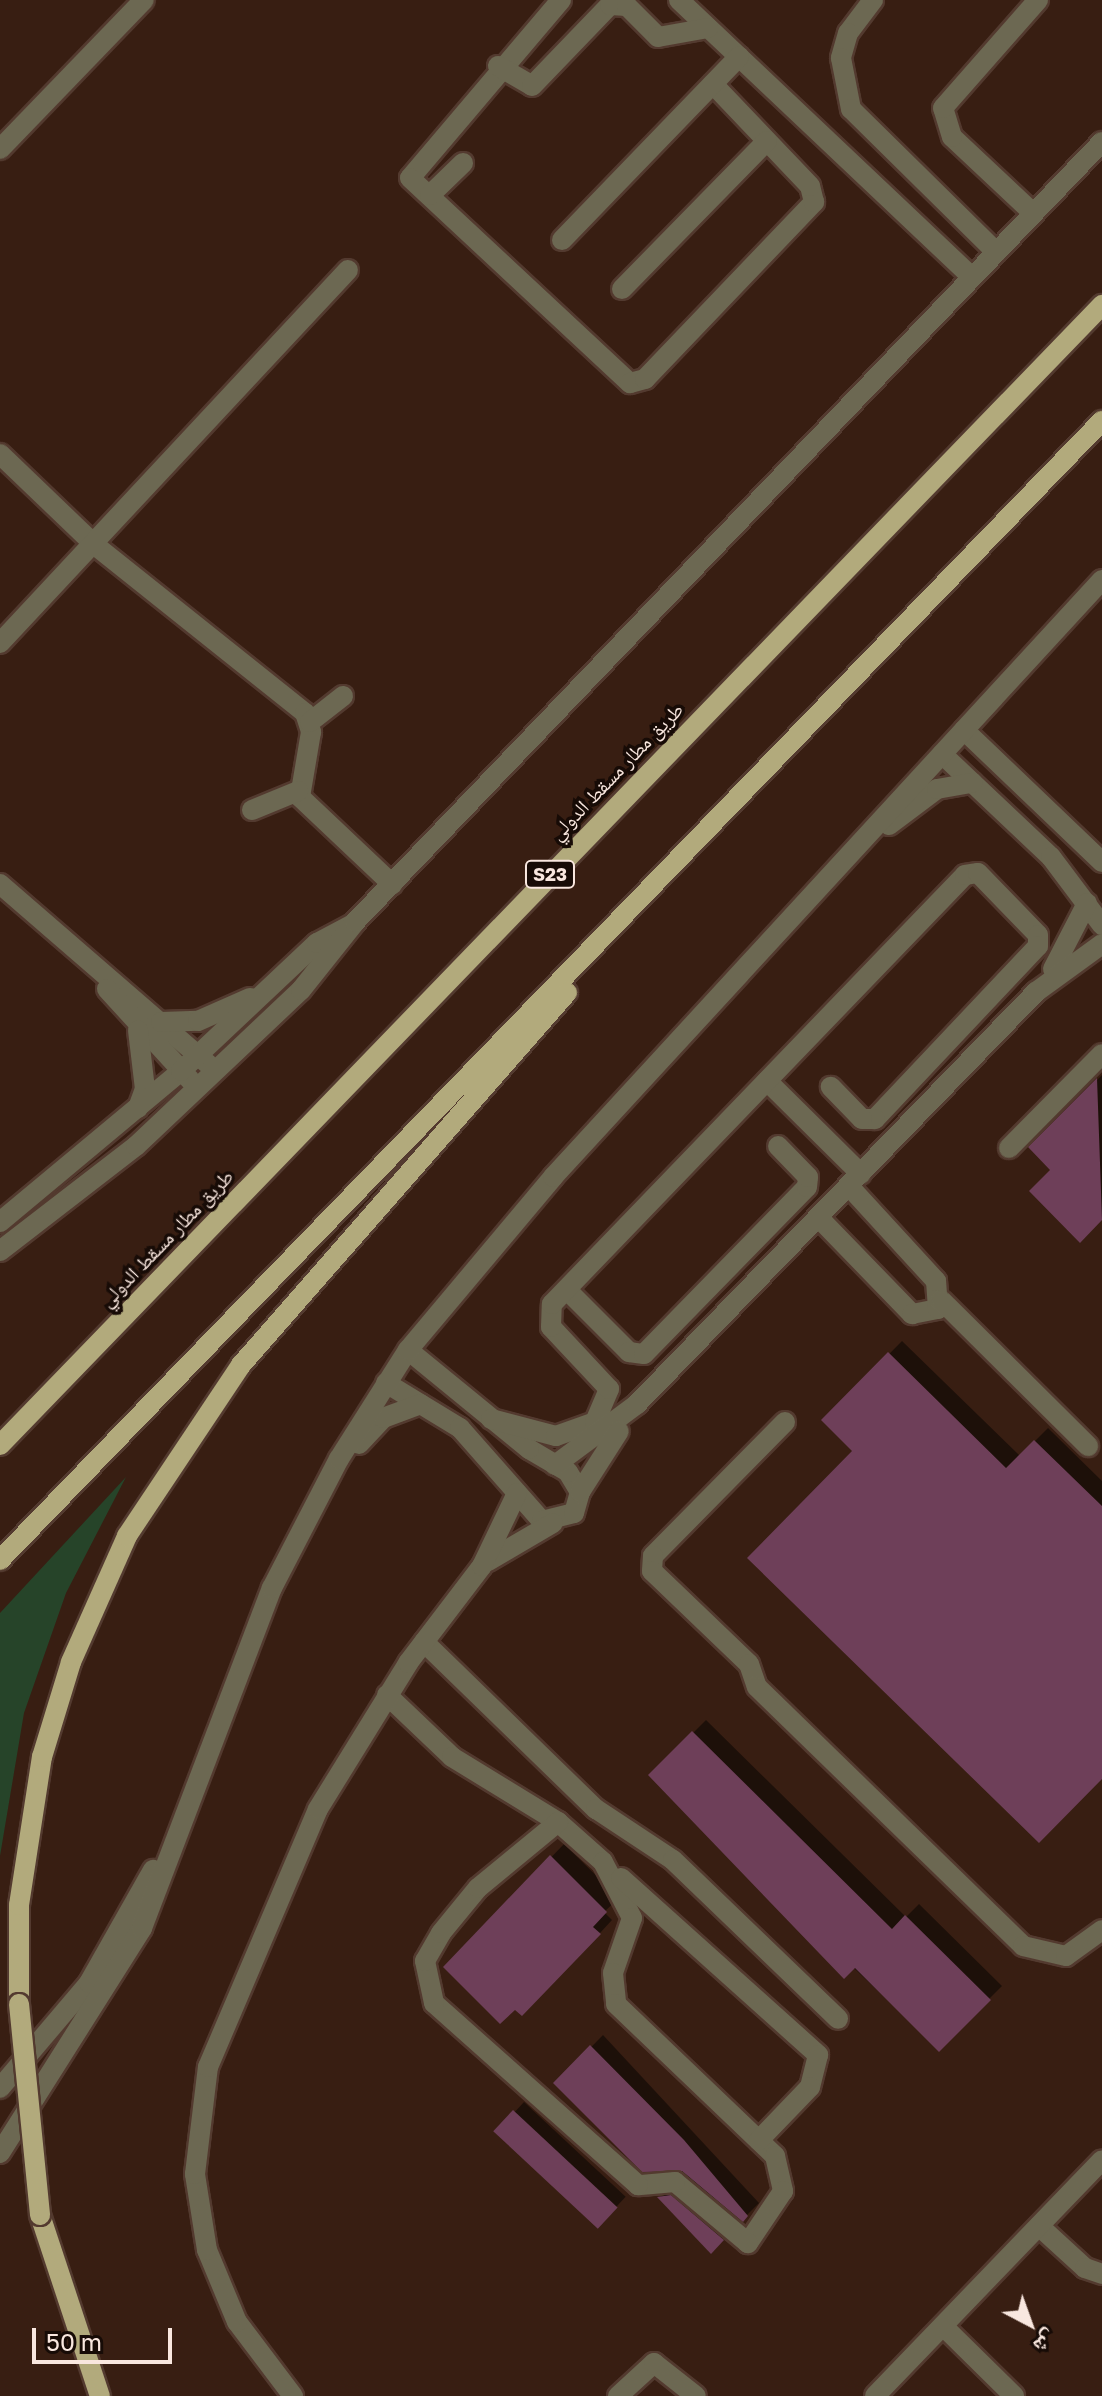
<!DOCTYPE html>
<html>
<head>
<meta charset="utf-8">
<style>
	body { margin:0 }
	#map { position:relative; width:1102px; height:2396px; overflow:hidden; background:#381e12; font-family:"Golos Text","Noto Naskh Arabic",sans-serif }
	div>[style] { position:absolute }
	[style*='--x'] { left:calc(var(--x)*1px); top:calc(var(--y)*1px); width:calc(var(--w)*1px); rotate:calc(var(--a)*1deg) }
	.green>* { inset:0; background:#264429 }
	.shadow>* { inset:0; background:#0007; transform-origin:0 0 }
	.building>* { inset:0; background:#6e3f59; transform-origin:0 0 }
	.roads { filter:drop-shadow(2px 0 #533a2f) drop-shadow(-2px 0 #533a2f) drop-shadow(0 2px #533a2f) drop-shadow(0 -2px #533a2f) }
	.minor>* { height:20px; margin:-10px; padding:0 10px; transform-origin:10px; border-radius:10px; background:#6c6852 }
	.major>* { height:20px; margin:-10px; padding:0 10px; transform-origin:10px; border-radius:10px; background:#b2aa7c }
	.bridges { filter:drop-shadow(2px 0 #533a2f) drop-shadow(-2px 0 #533a2f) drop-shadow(0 2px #533a2f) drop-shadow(0 -2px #533a2f) }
	.major-bridge>* { height:20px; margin:-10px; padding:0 10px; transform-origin:10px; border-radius:10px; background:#b2aa7c }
	span { translate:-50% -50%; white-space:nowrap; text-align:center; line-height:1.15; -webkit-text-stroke:7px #170b06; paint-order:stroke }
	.shield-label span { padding:2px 6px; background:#170b06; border:2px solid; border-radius:6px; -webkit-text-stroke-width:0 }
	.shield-label { font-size:18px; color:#f9e7df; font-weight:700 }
	.street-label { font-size:20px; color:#f9e7df }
	.north { position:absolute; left:990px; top:2284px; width:80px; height:80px; -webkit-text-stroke:6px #170b06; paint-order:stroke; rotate:139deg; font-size:22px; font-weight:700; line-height:32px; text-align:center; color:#f9e7df }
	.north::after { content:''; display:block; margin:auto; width:28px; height:36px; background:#f9e7df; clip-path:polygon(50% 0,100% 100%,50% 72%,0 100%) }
	.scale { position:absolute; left:32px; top:2328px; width:140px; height:36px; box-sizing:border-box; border:4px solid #f9e7df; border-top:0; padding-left:10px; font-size:24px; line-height:28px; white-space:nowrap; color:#f9e7df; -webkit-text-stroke:6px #170b06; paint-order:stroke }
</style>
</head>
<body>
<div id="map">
	<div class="green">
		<div style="clip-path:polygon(126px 1477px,66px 1593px,24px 1713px,0 1856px,0 1613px)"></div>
	</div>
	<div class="shadow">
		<div style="clip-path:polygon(1102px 1075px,1102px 1217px,1080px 1240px,1053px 1170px,1031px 1147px)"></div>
		<div style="clip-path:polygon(902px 1341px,1020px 1456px,1048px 1428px,1102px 1481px,1102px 1776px,855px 1451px,824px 1420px)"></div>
		<div style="clip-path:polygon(706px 1720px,906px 1917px,919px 1904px,1002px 1986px,939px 2049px,651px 1775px)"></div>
		<div style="clip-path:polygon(564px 1844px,619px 1898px,604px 1912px,612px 1920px,588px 1946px,445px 1967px)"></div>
		<div style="clip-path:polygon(603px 2035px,759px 2203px,743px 2219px,556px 2083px)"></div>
		<div style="left:524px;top:2102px;width:139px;height:41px;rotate:43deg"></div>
		<div style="clip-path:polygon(677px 2190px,728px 2232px,711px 2251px,660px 2197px)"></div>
	</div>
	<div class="building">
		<div style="clip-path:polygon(1097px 1078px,1102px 1220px,1080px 1243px,1029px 1191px,1050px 1170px,1028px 1147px)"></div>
		<div style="clip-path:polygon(888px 1352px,1006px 1468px,1034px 1440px,1102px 1506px,1102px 1779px,1039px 1843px,747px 1558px,852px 1451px,821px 1420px)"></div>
		<div style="clip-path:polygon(692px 1731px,892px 1929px,905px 1915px,991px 2000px,939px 2052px,855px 1968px,844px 1979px,648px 1775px)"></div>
		<div style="clip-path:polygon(550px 1855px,607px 1912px,593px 1927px,601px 1934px,522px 2016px,515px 2010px,500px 2024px,443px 1967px)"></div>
		<div style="clip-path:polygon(590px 2045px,684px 2140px,748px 2216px,743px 2222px,682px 2171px,642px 2172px,553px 2083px)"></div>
		<div style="left:513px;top:2110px;width:143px;height:29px;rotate:43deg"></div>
		<div style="clip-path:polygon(671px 2195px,724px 2240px,711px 2254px,657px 2197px)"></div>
	</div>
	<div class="roads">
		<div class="minor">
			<div style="--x:561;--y:0;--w:233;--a:130.3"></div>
			<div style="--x:410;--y:178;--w:301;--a:43"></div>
			<div style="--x:630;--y:383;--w:16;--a:-15"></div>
			<div style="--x:645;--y:379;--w:245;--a:-46.3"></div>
			<div style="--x:814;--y:202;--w:16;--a:-104"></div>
			<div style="--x:810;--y:186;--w:141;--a:-133.6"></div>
			<div style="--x:679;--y:0;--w:403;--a:43.4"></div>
			<div style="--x:873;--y:0;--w:41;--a:127.1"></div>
			<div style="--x:848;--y:33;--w:26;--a:106"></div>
			<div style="--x:841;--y:58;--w:52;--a:78.9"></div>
			<div style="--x:851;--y:109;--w:204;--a:44.6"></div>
			<div style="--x:498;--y:66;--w:39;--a:30"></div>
			<div style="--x:532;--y:86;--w:112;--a:-46.1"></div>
			<div style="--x:610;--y:5;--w:17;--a:3"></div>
			<div style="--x:627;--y:6;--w:44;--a:45"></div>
			<div style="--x:658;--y:37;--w:51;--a:-10.2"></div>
			<div style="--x:0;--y:149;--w:207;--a:-46"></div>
			<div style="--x:430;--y:195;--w:46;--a:-44.1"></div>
			<div style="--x:1033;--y:213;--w:111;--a:-136.8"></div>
			<div style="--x:952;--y:137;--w:30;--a:-107"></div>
			<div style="--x:943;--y:108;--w:144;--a:-48.7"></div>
			<div style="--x:562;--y:240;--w:255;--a:-46"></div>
			<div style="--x:622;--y:289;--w:207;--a:-45.6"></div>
			<div style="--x:0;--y:454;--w:133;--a:43.8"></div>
			<div style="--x:96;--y:546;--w:268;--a:38.6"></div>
			<div style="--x:305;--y:713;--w:20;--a:72"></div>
			<div style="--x:311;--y:732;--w:66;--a:99.6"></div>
			<div style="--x:300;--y:797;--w:127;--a:43.4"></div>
			<div style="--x:0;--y:643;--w:510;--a:-46.99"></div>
			<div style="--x:310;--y:722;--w:42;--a:-38.2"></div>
			<div style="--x:964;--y:730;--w:191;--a:43.7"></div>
			<div style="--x:942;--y:754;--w:150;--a:43.4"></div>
			<div style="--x:1051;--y:857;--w:85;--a:53.1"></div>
			<div style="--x:252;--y:810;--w:50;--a:-22.4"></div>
			<div style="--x:889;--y:825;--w:60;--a:-36.9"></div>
			<div style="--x:937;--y:789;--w:36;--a:-10"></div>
			<div style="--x:0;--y:884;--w:275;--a:40.9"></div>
			<div style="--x:1053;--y:969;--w:74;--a:-62.7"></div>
			<div style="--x:107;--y:989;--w:123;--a:47.6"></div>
			<div style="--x:161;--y:1022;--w:37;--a:-2"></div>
			<div style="--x:198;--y:1021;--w:57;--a:-23.9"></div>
			<div style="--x:767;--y:1081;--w:132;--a:44.7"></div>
			<div style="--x:138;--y:1108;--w:20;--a:-70"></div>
			<div style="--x:145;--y:1089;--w:59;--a:-96.8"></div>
			<div style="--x:1009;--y:1148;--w:132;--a:-45.3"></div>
			<div style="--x:819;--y:1218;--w:134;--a:45.9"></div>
			<div style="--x:912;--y:1314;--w:26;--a:-11"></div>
			<div style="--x:938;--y:1309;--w:28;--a:-94"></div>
			<div style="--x:936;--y:1281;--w:129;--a:-132.5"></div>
			<div style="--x:0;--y:1222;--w:236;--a:-39.8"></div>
			<div style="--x:181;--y:1071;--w:187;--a:-43.3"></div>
			<div style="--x:317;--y:943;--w:40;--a:-28"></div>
			<div style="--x:0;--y:1251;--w:172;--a:-37.7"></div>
			<div style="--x:136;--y:1146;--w:227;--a:-43.4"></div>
			<div style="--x:301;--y:990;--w:87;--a:-51.5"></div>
			<div style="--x:355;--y:922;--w:1080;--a:-46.24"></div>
			<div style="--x:567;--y:1290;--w:88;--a:45"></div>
			<div style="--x:629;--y:1352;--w:15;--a:8"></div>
			<div style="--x:644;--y:1354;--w:233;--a:-45.7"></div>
			<div style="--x:807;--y:1187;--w:10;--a:-84"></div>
			<div style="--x:808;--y:1177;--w:43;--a:-134.1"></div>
			<div style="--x:942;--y:1301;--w:206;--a:44.8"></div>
			<div style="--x:386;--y:1383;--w:87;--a:31.3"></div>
			<div style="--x:460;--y:1428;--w:124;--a:48.6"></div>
			<div style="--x:542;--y:1521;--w:33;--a:-14"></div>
			<div style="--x:574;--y:1513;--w:22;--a:-74"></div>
			<div style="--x:580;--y:1492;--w:23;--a:-121"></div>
			<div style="--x:568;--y:1472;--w:45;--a:-149.5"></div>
			<div style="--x:529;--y:1449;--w:156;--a:-140.7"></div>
			<div style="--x:491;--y:1419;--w:67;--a:14.7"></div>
			<div style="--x:556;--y:1436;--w:41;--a:-19.7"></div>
			<div style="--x:595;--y:1422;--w:36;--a:-67"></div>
			<div style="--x:609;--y:1389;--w:85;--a:-133.1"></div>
			<div style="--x:551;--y:1327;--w:23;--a:-88"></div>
			<div style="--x:552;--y:1304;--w:595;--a:-46.09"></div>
			<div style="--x:965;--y:875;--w:13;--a:-9"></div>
			<div style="--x:978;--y:873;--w:86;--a:45.9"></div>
			<div style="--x:1038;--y:935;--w:11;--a:90"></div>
			<div style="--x:1038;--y:946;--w:238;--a:133.3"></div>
			<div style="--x:875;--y:1119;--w:13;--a:180"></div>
			<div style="--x:862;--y:1119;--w:45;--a:-134.1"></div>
			<div style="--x:785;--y:1422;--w:188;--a:134.6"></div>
			<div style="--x:653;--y:1556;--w:15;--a:94"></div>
			<div style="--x:652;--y:1571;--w:134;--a:43.8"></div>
			<div style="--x:749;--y:1664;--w:24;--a:71"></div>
			<div style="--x:757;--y:1687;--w:371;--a:44.2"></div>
			<div style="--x:1023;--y:1946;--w:44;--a:13.1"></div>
			<div style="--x:1066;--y:1956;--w:44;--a:-35.8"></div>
			<div style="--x:359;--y:1444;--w:35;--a:-47"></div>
			<div style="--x:383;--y:1418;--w:40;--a:-20.2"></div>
			<div style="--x:555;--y:1465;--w:102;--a:-36.6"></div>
			<div style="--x:637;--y:1404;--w:574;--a:-45.92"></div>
			<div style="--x:1036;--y:992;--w:82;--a:-36"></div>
			<div style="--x:580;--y:1492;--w:72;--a:-57.4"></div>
			<div style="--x:488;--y:1561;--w:75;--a:-30.3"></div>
			<div style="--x:424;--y:1642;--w:240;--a:44.2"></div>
			<div style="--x:596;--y:1809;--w:92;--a:33.5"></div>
			<div style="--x:673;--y:1860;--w:229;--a:43.9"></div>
			<div style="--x:387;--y:1695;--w:90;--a:43.6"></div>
			<div style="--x:452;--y:1757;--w:124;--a:31.5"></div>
			<div style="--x:558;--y:1822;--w:60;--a:41.6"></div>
			<div style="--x:603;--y:1862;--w:63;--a:62.6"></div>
			<div style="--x:632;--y:1918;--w:58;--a:109.1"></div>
			<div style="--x:613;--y:1973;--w:31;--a:84"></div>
			<div style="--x:616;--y:2004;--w:220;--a:43.7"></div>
			<div style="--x:775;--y:2156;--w:36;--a:77"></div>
			<div style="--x:783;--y:2191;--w:63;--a:123.9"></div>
			<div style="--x:748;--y:2243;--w:95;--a:-140.1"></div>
			<div style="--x:675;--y:2182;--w:37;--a:175"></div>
			<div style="--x:638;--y:2185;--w:273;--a:-138.3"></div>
			<div style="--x:434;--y:2003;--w:43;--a:-102.1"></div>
			<div style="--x:425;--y:1961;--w:32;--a:-60"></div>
			<div style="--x:441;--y:1933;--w:58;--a:-50.6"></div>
			<div style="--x:478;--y:1888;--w:104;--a:-39.5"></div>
			<div style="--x:621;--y:1878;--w:265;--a:41.9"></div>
			<div style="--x:818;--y:2055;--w:33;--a:104"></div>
			<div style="--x:810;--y:2087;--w:74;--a:133.9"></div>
			<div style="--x:0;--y:2088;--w:138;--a:-49.7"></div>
			<div style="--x:89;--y:1983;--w:130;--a:-60.5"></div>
			<div style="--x:0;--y:2153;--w:266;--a:-57.7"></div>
			<div style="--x:142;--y:1928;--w:364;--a:-69.1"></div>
			<div style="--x:272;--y:1588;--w:145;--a:-62.6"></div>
			<div style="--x:339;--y:1459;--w:129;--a:-57.7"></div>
			<div style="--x:408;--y:1350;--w:226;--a:-50"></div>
			<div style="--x:553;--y:1177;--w:811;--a:-47.4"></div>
			<div style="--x:1039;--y:2226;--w:62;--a:42.4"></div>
			<div style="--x:1085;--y:2268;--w:18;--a:19"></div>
			<div style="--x:943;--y:2326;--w:100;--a:44.6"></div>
			<div style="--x:293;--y:2396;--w:93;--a:-127.1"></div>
			<div style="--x:237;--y:2322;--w:78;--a:-112.6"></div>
			<div style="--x:207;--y:2250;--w:77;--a:-99"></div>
			<div style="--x:195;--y:2174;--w:108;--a:-83.1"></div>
			<div style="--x:208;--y:2067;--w:280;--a:-66.9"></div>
			<div style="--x:318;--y:1809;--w:172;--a:-58.3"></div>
			<div style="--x:408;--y:1663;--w:122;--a:-52.7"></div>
			<div style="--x:482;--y:1566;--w:81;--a:-64.4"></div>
			<div style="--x:618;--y:2396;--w:49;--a:-42.5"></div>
			<div style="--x:654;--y:2363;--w:53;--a:38.2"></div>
			<div style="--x:875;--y:2396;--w:327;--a:-46.1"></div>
		</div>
		<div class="major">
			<div style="--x:0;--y:1445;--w:1586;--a:-45.97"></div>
			<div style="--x:0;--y:1560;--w:1585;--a:-45.95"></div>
			<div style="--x:19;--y:2004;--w:99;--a:-90"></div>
			<div style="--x:19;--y:1905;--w:150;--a:-81.2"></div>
			<div style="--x:42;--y:1757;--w:99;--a:-73"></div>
			<div style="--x:71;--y:1662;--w:138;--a:-66"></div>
			<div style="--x:127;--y:1536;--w:206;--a:-56.3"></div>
			<div style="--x:241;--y:1365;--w:495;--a:-48.8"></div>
			<div style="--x:40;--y:2215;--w:191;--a:71.7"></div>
		</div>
	</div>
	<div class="bridges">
		<div class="major-bridge">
			<div style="--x:19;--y:2004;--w:212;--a:84.3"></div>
		</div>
	</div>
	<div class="shield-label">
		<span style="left:550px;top:874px">S23</span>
	</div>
	<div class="street-label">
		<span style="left:616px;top:771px;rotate:-46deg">طريق مطار مسقط الدولي</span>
		<span style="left:166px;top:1238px;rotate:-46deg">طريق مطار مسقط الدولي</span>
	</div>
	<div class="north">ش</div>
	<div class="scale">50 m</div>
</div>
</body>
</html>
